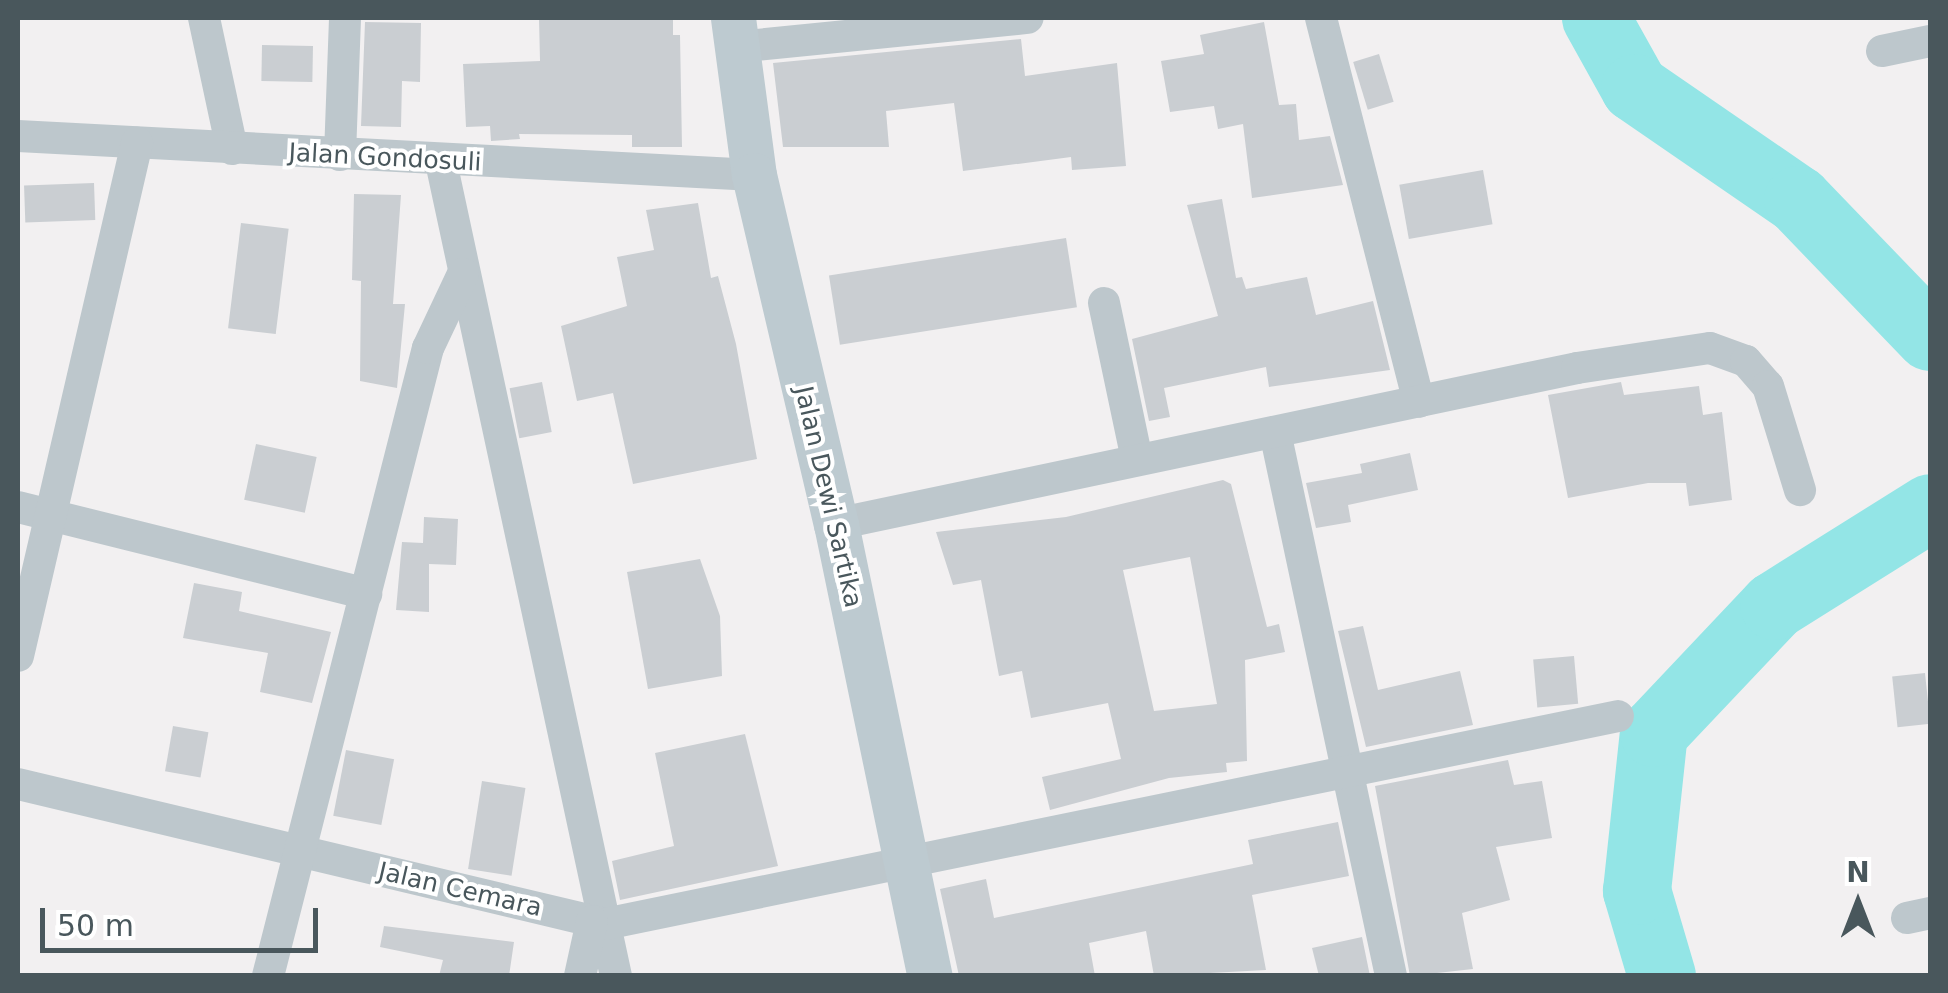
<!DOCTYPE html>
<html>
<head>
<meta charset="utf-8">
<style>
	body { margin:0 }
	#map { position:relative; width:1948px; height:993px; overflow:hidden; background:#f2f0f1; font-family:"DejaVu Sans",sans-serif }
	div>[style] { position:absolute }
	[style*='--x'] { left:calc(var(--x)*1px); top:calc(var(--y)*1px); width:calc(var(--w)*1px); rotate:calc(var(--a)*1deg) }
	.river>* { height:68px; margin:-34px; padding:0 34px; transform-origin:34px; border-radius:34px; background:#93e5e6 }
	.building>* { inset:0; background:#caced2; transform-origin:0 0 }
	.street>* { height:32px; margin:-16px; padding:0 16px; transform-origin:16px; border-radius:16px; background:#bdc7cc }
	.secondary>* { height:45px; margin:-22.5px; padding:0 22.5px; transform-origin:22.5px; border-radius:22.5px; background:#bdcad0 }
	span { translate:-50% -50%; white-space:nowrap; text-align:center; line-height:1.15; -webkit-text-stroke:8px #fff; paint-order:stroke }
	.street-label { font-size:25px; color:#49575c }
	.frame { position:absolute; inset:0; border:20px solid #49575c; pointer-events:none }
	.north { position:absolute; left:1808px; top:853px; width:100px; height:100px; -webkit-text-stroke:8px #fff; paint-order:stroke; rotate:0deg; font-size:28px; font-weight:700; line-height:40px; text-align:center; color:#49575c }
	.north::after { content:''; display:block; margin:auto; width:35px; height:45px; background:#49575c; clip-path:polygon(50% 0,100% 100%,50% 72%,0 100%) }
	.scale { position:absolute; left:40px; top:908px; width:278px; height:45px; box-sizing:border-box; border:5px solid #49575c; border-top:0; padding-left:12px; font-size:30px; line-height:35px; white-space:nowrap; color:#49575c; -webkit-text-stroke:8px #fff; paint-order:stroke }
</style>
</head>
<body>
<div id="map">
	<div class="river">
		<div style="--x:1596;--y:18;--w:80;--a:60.9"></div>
		<div style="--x:1635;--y:88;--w:198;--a:34.5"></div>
		<div style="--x:1798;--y:200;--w:190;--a:46.1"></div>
		<div style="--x:1662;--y:976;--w:89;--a:-106.4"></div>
		<div style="--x:1637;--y:891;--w:159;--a:-83.9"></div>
		<div style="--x:1654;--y:733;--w:175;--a:-46.6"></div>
		<div style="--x:1774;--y:606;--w:184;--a:-32.1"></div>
	</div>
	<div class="building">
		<div style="clip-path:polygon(539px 18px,673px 18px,673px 35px,680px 35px,682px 147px,632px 147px,632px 135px,519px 134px,520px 139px,491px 141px,490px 126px,466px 127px,463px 64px,540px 61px)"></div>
		<div style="clip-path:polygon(365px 22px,421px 23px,420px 82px,402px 81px,401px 127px,361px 126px)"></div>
		<div style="clip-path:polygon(1264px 22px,1279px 105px,1296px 104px,1299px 140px,1330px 136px,1343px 185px,1252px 198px,1243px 124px,1218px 129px,1214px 106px,1170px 112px,1161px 61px,1204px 54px,1200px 35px)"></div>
		<div style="clip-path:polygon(1021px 39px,1025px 76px,1117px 63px,1126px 166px,1072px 170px,1071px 157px,963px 171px,954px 103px,886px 111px,889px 147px,783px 147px,773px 63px)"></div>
		<div style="left:262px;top:45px;width:51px;height:36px;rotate:1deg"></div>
		<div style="left:1379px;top:54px;width:50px;height:27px;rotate:73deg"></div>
		<div style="left:1483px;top:170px;width:55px;height:85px;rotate:80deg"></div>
		<div style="left:94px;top:183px;width:37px;height:70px;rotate:88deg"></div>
		<div style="clip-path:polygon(354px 194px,401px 195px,393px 304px,405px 304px,397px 388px,360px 381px,361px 281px,352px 280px)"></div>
		<div style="clip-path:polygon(1222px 199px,1236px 278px,1242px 277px,1246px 289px,1307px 277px,1316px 315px,1373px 301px,1390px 370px,1269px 387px,1266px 367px,1164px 388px,1170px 417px,1149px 421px,1132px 339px,1218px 316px,1187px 205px)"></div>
		<div style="clip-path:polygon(698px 203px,711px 278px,718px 276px,736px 344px,757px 459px,633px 484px,613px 393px,577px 401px,561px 326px,627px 306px,617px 257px,654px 250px,646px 210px)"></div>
		<div style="left:241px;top:223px;width:48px;height:106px;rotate:7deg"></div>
		<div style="left:1066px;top:238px;width:70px;height:240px;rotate:81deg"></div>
		<div style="left:542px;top:382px;width:51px;height:33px;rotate:79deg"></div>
		<div style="clip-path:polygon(1621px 382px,1624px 395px,1699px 386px,1703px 415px,1722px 412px,1732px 500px,1689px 506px,1686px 483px,1648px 483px,1568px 498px,1548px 395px)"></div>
		<div style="left:256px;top:444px;width:62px;height:57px;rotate:12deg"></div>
		<div style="clip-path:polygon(1410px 453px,1418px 490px,1348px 505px,1351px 522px,1316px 528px,1306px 483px,1362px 473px,1360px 464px)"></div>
		<div style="clip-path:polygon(evenodd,1223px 480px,1231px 484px,1267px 627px,1279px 624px,1285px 652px,1245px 660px,1247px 761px,1226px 763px,1227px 772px,1169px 778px,1050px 810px,1042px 777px,1121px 759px,1108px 703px,1031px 718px,1022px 671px,999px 676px,981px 580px,953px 585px,936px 532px,1066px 517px,1223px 480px,1190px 557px,1217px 704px,1154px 711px,1123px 570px,1190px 557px)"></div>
		<div style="clip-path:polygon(424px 517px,458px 519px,456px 565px,429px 564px,429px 612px,396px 610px,402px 542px,423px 543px)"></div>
		<div style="clip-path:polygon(700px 559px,720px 616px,722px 676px,648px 689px,627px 572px)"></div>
		<div style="clip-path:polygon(194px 583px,242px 592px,239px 611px,331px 632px,312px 703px,260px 692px,268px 653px,183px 638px)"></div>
		<div style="clip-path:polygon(1363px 626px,1378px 690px,1460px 671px,1473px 725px,1366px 747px,1338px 631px)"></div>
		<div style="left:1574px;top:656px;width:48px;height:41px;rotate:85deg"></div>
		<div style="left:1925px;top:673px;width:51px;height:33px;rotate:84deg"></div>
		<div style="left:173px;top:726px;width:36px;height:46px;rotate:10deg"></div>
		<div style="clip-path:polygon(745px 734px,778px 866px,620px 900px,612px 861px,674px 846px,655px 753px)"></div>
		<div style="left:346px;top:750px;width:49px;height:67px;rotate:11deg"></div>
		<div style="clip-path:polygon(1508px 760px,1514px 785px,1542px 781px,1552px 838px,1496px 847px,1510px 900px,1462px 913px,1473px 969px,1410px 976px,1375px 786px)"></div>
		<div style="left:482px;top:781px;width:44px;height:89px;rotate:9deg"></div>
		<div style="clip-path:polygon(1338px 822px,1349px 876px,1252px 895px,1266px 970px,1154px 976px,1146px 931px,1089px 943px,1095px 976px,959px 976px,940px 889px,986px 879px,994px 918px,1253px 864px,1248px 840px)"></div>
		<div style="clip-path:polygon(384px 926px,514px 942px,509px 976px,439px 976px,443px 960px,380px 947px)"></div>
		<div style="clip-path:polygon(1362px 937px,1370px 976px,1319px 976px,1312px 948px)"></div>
	</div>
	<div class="street">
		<div style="--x:204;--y:18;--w:134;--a:77.9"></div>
		<div style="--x:1321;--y:18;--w:396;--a:75.7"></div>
		<div style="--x:736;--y:47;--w:293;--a:-5.7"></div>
		<div style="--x:1882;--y:51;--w:49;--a:-11.8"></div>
		<div style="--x:18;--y:136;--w:737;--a:3.03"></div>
		<div style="--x:340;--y:155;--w:137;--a:-87.9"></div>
		<div style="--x:441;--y:162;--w:833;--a:77.87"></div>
		<div style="--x:1104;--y:303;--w:160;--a:78.1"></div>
		<div style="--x:1275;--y:432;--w:556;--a:77.96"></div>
		<div style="--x:18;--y:507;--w:359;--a:14"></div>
		<div style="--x:836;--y:524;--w:757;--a:-11.89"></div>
		<div style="--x:1577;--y:368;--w:134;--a:-8.6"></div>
		<div style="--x:1710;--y:348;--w:38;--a:20"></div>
		<div style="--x:1746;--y:361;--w:33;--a:49"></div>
		<div style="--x:1768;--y:386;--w:109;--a:72.9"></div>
		<div style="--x:18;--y:656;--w:527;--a:-76.94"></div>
		<div style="--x:18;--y:784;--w:603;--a:13.41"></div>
		<div style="--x:605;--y:924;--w:1034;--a:-11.6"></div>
		<div style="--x:1907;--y:918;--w:24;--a:-12"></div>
		<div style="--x:268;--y:976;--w:648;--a:-75.71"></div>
		<div style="--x:428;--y:348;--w:82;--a:-64.7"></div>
		<div style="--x:580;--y:976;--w:56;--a:-77.7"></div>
	</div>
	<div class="secondary">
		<div style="--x:733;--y:18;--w:158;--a:82.4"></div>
		<div style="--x:754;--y:175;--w:359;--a:76.8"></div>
		<div style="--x:836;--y:524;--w:462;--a:78.3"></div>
	</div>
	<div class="street-label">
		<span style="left:385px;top:158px;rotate:3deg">Jalan Gondosuli</span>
		<span style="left:828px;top:497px;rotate:77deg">Jalan Dewi Sartika</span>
		<span style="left:460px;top:890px;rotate:13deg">Jalan Cemara</span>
	</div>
	<div class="frame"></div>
	<div class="north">N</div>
	<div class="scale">50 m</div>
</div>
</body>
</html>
